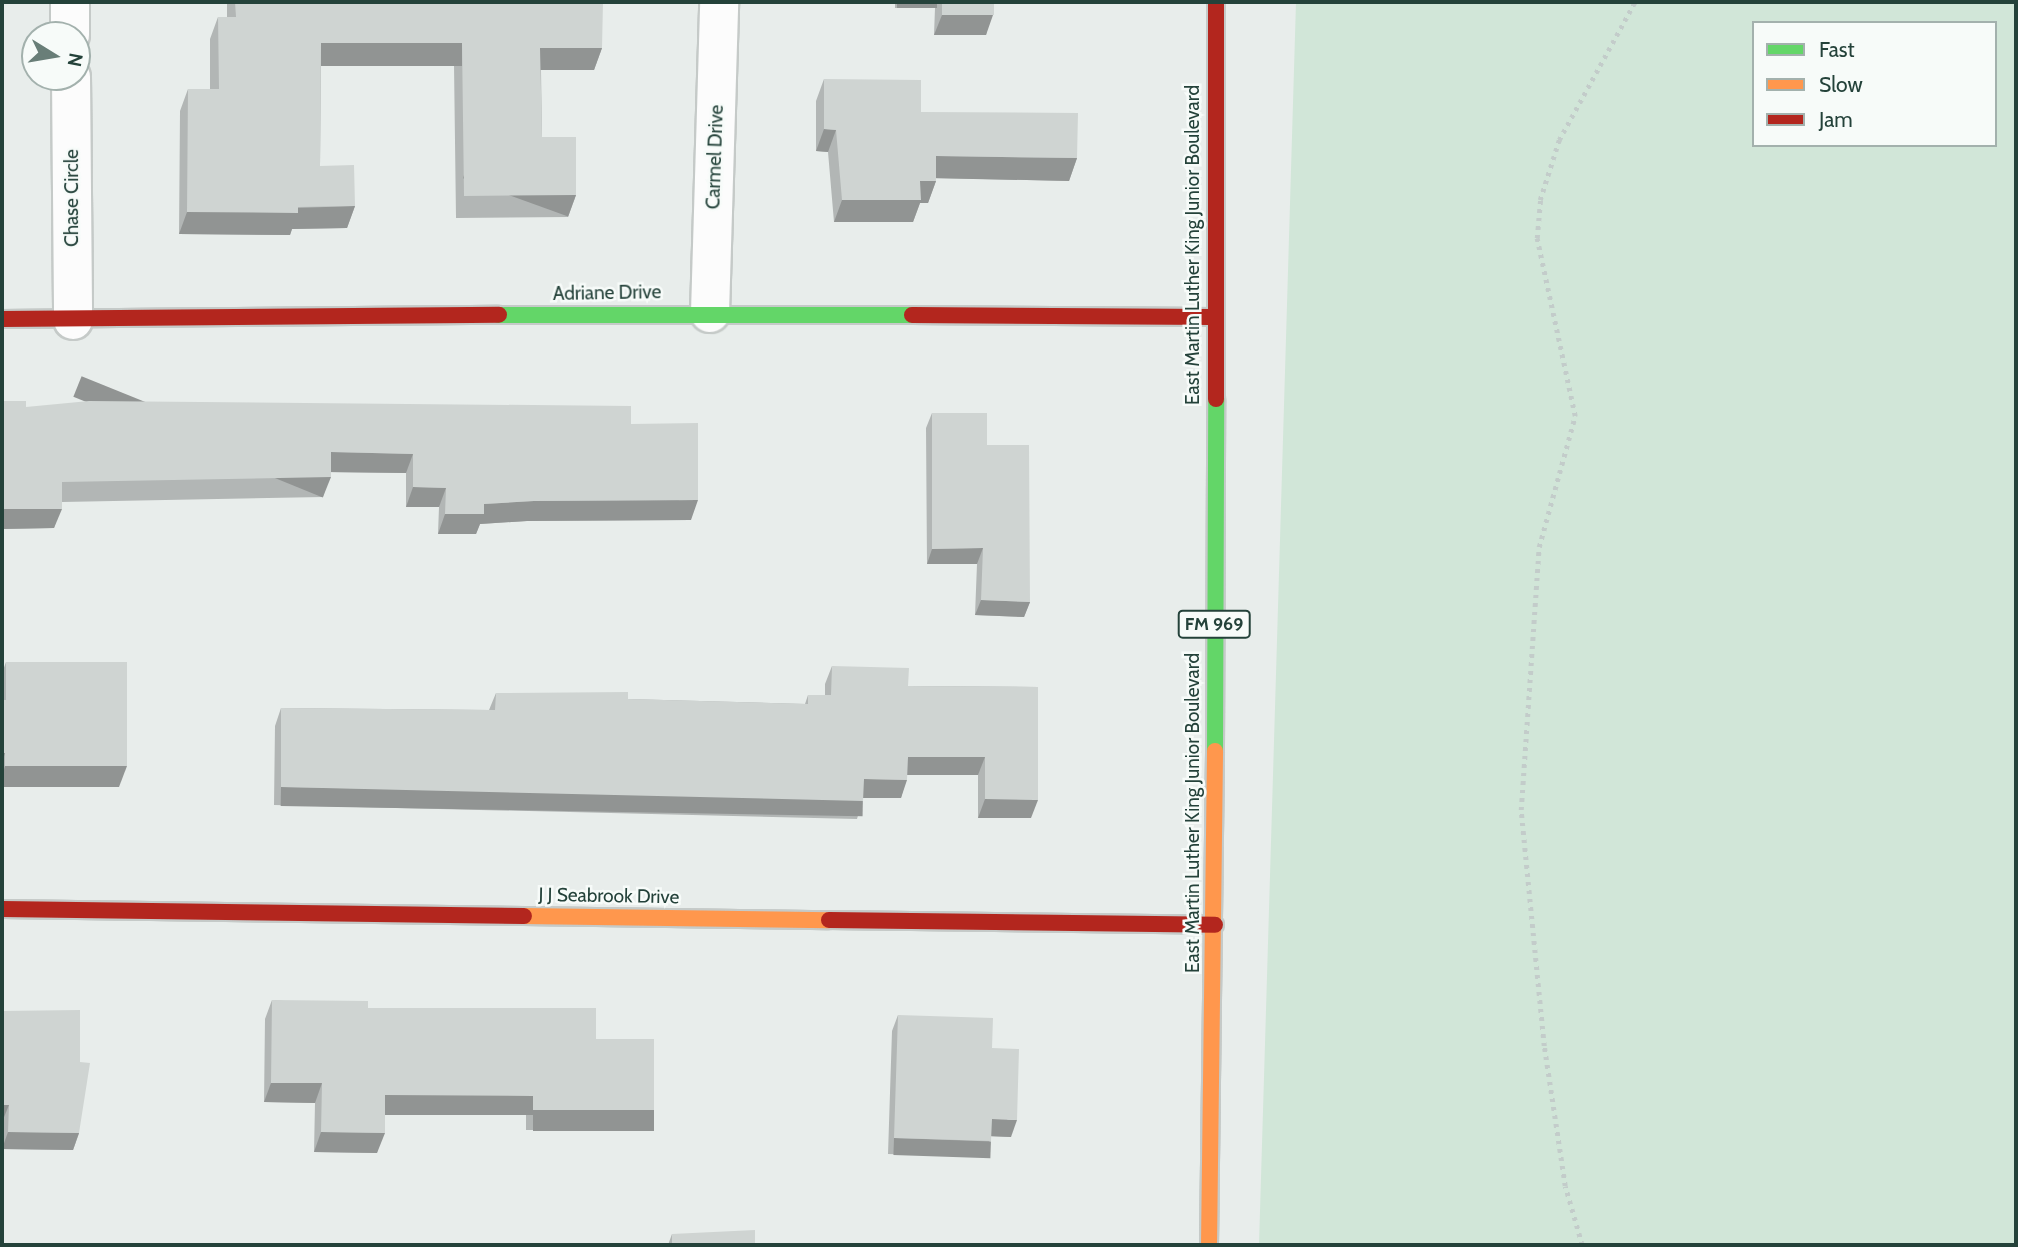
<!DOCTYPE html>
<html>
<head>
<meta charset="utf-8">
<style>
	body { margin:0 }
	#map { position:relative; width:2018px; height:1247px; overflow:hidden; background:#e8edeb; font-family:Cabin,sans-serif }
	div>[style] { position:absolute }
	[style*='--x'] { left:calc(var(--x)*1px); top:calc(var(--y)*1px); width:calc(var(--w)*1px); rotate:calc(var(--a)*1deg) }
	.green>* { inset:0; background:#d1e6d8 }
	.path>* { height:4.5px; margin-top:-2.25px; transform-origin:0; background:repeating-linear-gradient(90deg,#c3ccca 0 3.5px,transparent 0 8.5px) }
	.roads { filter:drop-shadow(2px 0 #c5cac8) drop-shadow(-2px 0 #c5cac8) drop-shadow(0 2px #c5cac8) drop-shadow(0 -2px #c5cac8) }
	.street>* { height:38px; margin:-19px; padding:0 19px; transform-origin:19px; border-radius:19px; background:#fcfcfc }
	.fast>* { height:16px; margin:-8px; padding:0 8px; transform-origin:8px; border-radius:8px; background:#63d668 }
	.slow>* { height:16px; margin:-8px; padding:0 8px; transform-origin:8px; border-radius:8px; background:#ff974d }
	.jam>* { height:16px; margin:-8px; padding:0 8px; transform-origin:8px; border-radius:8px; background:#b3261e }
	.wall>* { inset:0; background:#b2b6b5 }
	.shaded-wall>* { inset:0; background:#919493; transform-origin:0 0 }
	.building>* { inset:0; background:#cfd4d2; transform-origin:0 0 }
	span { translate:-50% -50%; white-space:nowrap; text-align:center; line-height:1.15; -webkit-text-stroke:5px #f7fbf9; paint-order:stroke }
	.shield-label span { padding:2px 5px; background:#f7fbf9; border:2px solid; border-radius:5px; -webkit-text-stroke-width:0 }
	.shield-label { font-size:18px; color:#24423a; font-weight:700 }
	.street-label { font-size:19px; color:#24423a }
	.frame { position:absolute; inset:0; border:4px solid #24423a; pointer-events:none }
	.legend { position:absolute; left:1752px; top:21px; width:245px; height:126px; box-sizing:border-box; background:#f7fbf9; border:2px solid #a3b1ad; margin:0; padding:9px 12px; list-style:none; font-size:21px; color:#24423a }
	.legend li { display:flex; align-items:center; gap:14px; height:35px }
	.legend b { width:35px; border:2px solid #a3b1ad }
	.north { position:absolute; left:21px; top:21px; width:70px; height:70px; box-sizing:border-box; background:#f7fbf9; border:2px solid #a3b1ad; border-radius:50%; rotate:101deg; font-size:19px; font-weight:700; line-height:28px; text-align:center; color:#24423a }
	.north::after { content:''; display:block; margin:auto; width:24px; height:32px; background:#697e78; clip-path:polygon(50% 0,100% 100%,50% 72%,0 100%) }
</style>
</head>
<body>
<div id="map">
	<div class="green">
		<div style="clip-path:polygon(evenodd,1296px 2px,2016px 2px,2016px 1245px,1259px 1245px,1296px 2px,1754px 23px,1995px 23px,1995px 145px,1754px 145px,1754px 23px)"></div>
	</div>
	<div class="path">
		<div style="--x:1582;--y:1245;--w:61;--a:-106.1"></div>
		<div style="--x:1565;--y:1186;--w:142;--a:-98.5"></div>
		<div style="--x:1544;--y:1046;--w:237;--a:-95.6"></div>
		<div style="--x:1521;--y:810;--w:264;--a:-86.1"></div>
		<div style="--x:1539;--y:547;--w:136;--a:-74.6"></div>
		<div style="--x:1575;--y:416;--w:182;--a:-102.1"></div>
		<div style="--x:1537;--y:238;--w:38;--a:-85"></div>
		<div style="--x:1540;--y:200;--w:63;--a:-72.4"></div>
		<div style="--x:1559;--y:140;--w:158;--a:-61.2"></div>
	</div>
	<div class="roads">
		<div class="street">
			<div style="--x:70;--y:2;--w:33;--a:90"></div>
			<div style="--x:71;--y:77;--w:243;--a:89.5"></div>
			<div style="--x:710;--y:313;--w:311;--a:-88.3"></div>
		</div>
		<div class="fast">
			<div style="--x:499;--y:315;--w:413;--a:0"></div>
			<div style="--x:1215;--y:751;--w:352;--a:-89.8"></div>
		</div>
		<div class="slow">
			<div style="--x:524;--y:916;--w:305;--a:0.8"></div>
			<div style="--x:1209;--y:1245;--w:494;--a:-89.3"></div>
		</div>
		<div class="jam">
			<div style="--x:912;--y:315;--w:300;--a:0.4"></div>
			<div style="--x:2;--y:319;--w:497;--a:-0.5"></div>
			<div style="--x:1216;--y:399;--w:397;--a:-90"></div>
			<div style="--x:2;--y:909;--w:522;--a:0.77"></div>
			<div style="--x:829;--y:920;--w:386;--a:0.7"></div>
		</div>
	</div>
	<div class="wall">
		<div style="clip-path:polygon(227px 2px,317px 2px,317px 4px,602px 48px,594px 70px,541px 70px,542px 137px,576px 195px,568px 217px,456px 218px,454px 65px,321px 65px,320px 166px,355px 206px,347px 228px,292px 229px,290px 235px,179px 234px,180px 111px,188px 89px,210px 89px,210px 39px,218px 17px,227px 17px)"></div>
		<div style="clip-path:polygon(895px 2px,994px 2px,986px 35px,934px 35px,935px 8px,895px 8px)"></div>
		<div style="clip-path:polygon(824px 79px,921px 112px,1077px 158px,1069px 181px,936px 178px,936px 181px,928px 203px,920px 203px,913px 222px,834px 222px,828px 152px,816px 151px,816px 101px)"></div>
		<div style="clip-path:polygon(2px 401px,26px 407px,631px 424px,691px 520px,527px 521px,480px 524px,476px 534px,438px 534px,439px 507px,406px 507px,406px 473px,331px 472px,323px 497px,62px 502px,54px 528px,2px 529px)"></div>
		<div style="clip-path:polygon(932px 413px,987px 445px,1030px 602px,1024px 617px,975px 615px,977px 564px,927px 564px,926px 428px)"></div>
		<div style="clip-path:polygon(6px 662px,119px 787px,2px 787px,2px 673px)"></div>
		<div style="clip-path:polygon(832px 666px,908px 686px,1038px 687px,1031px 818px,978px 818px,978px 775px,907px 775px,901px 798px,863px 798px,857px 819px,274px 805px,275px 726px,281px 708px,489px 710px,496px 693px,628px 699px,805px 704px,808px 695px,825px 695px,825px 684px)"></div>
		<div style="clip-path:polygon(272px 1000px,368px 1008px,596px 1039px,654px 1110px,647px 1130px,526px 1130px,526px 1115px,385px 1114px,377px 1153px,314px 1152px,315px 1103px,264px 1102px,265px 1019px)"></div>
		<div style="clip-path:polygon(2px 1011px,79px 1133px,73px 1150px,2px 1149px)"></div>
		<div style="clip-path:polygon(898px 1015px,992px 1048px,1011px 1137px,991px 1136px,985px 1157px,888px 1154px,892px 1031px)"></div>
		<div style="clip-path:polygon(672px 1234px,755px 1245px,668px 1245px)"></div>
	</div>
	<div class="shaded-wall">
		<div style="left:897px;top:2px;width:40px;height:6px"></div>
		<div style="clip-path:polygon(942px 15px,993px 15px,986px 35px,934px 35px)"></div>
		<div style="left:321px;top:43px;width:141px;height:23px"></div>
		<div style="clip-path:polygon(540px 48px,602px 48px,594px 70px,532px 70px)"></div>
		<div style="clip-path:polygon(824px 129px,836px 130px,828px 152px,816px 151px)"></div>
		<div style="clip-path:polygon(936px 156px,1077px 158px,1069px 181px,928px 178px)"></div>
		<div style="clip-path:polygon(920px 181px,936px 181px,928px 203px,920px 203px,913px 222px,834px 222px,842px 200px)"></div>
		<div style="left:576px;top:195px;width:23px;height:112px;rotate:110deg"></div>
		<div style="clip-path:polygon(355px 206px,347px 228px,292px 229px,290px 235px,179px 234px,187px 212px)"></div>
		<div style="clip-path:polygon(331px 452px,413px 454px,406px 473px,323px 472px)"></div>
		<div style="left:331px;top:477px;width:22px;height:269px;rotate:112deg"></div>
		<div style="clip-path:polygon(413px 487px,446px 488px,439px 507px,406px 507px)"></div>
		<div style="clip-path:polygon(698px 500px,691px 520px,527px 521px,480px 524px,476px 534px,438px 534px,445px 514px,484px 504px,534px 501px)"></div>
		<div style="clip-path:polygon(2px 509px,62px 509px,54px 528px,2px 529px)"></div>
		<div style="clip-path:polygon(983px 548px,977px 564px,927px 564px,932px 549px)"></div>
		<div style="clip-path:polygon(981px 600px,1030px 602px,1024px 617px,975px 615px)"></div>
		<div style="clip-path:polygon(2px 753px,5px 753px,2px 763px)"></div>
		<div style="clip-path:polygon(908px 757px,985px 757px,978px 775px,901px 775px)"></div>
		<div style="clip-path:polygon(5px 766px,127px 766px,119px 787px,2px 787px,2px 776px)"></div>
		<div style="clip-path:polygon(864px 779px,907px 780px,901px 798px,857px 798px)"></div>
		<div style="left:281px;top:787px;width:582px;height:19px;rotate:1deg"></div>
		<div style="clip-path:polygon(985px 799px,1038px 800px,1031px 818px,978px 818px)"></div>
		<div style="clip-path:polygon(271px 1083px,322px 1083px,315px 1103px,264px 1102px)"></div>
		<div style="left:385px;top:1095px;width:148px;height:20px"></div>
		<div style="clip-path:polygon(2px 1105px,9px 1105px,2px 1122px)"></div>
		<div style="left:533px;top:1110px;width:121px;height:21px"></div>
		<div style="clip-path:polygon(992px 1119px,1017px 1120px,1011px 1137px,985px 1136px)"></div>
		<div style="clip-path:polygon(8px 1132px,79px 1133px,73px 1150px,2px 1149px)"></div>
		<div style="clip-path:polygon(321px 1132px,385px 1133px,377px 1153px,314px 1152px)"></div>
		<div style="left:894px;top:1138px;width:97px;height:17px;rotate:2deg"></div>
	</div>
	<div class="building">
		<div style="clip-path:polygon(235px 2px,317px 2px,317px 4px,482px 2px,603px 2px,602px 48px,540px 48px,542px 137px,576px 137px,576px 195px,464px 196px,462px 43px,321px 43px,320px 166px,354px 165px,355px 206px,298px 207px,298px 213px,187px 212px,188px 89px,219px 89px,218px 17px,236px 17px)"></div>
		<div style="left:942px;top:2px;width:52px;height:13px"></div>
		<div style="clip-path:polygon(824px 79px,921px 80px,921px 112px,1078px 113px,1077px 158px,936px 156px,936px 181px,920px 181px,921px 200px,842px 200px,836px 130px,824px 129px)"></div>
		<div style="clip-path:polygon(2px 401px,26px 401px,26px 407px,89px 401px,631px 406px,631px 424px,698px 423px,698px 500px,534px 501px,484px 504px,484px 514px,445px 514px,446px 488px,413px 487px,413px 454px,331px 452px,331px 477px,62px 482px,62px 509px,2px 509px)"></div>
		<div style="clip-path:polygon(932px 413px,987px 413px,987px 445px,1029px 445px,1030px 602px,981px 600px,983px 548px,932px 549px)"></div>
		<div style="clip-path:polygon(6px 662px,127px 662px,127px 766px,5px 766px,5px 753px,2px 753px,2px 700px,6px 700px)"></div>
		<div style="clip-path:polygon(832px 666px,909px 668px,908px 686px,1038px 687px,1038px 800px,985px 799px,985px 757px,908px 757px,907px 780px,864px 779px,863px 801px,281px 787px,281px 708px,495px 710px,496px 693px,628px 692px,628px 699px,808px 704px,808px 695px,831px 695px)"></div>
		<div style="clip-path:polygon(272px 1000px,368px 1001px,368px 1008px,596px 1008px,596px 1039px,654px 1039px,654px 1110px,533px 1110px,533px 1096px,385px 1095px,385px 1133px,321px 1132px,322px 1083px,271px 1083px)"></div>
		<div style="clip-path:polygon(80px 1010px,80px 1062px,90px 1063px,79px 1133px,8px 1132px,9px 1105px,2px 1105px,2px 1011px)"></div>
		<div style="clip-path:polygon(898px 1015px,993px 1018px,992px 1048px,1019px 1049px,1017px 1120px,992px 1119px,991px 1141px,894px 1138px)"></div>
		<div style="clip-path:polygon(755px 1230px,755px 1245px,672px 1245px,672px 1234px)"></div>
	</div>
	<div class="shield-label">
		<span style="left:1214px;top:624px">FM 969</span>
	</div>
	<div class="street-label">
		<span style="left:715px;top:157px;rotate:-88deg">Carmel Drive</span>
		<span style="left:72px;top:198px;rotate:-90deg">Chase Circle</span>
		<span style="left:1193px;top:245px;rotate:-90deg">East Martin Luther King Junior Boulevard</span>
		<span style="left:607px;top:293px;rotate:-1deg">Adriane Drive</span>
		<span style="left:1193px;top:813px;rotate:-90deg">East Martin Luther King Junior Boulevard</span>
		<span style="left:609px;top:896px;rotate:1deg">J J Seabrook Drive</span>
	</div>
	<div class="frame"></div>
	<ul class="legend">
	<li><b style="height:9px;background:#63d668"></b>Fast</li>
	<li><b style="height:9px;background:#ff974d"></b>Slow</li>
	<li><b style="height:9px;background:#b3261e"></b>Jam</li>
	</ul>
	<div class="north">N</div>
</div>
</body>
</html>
